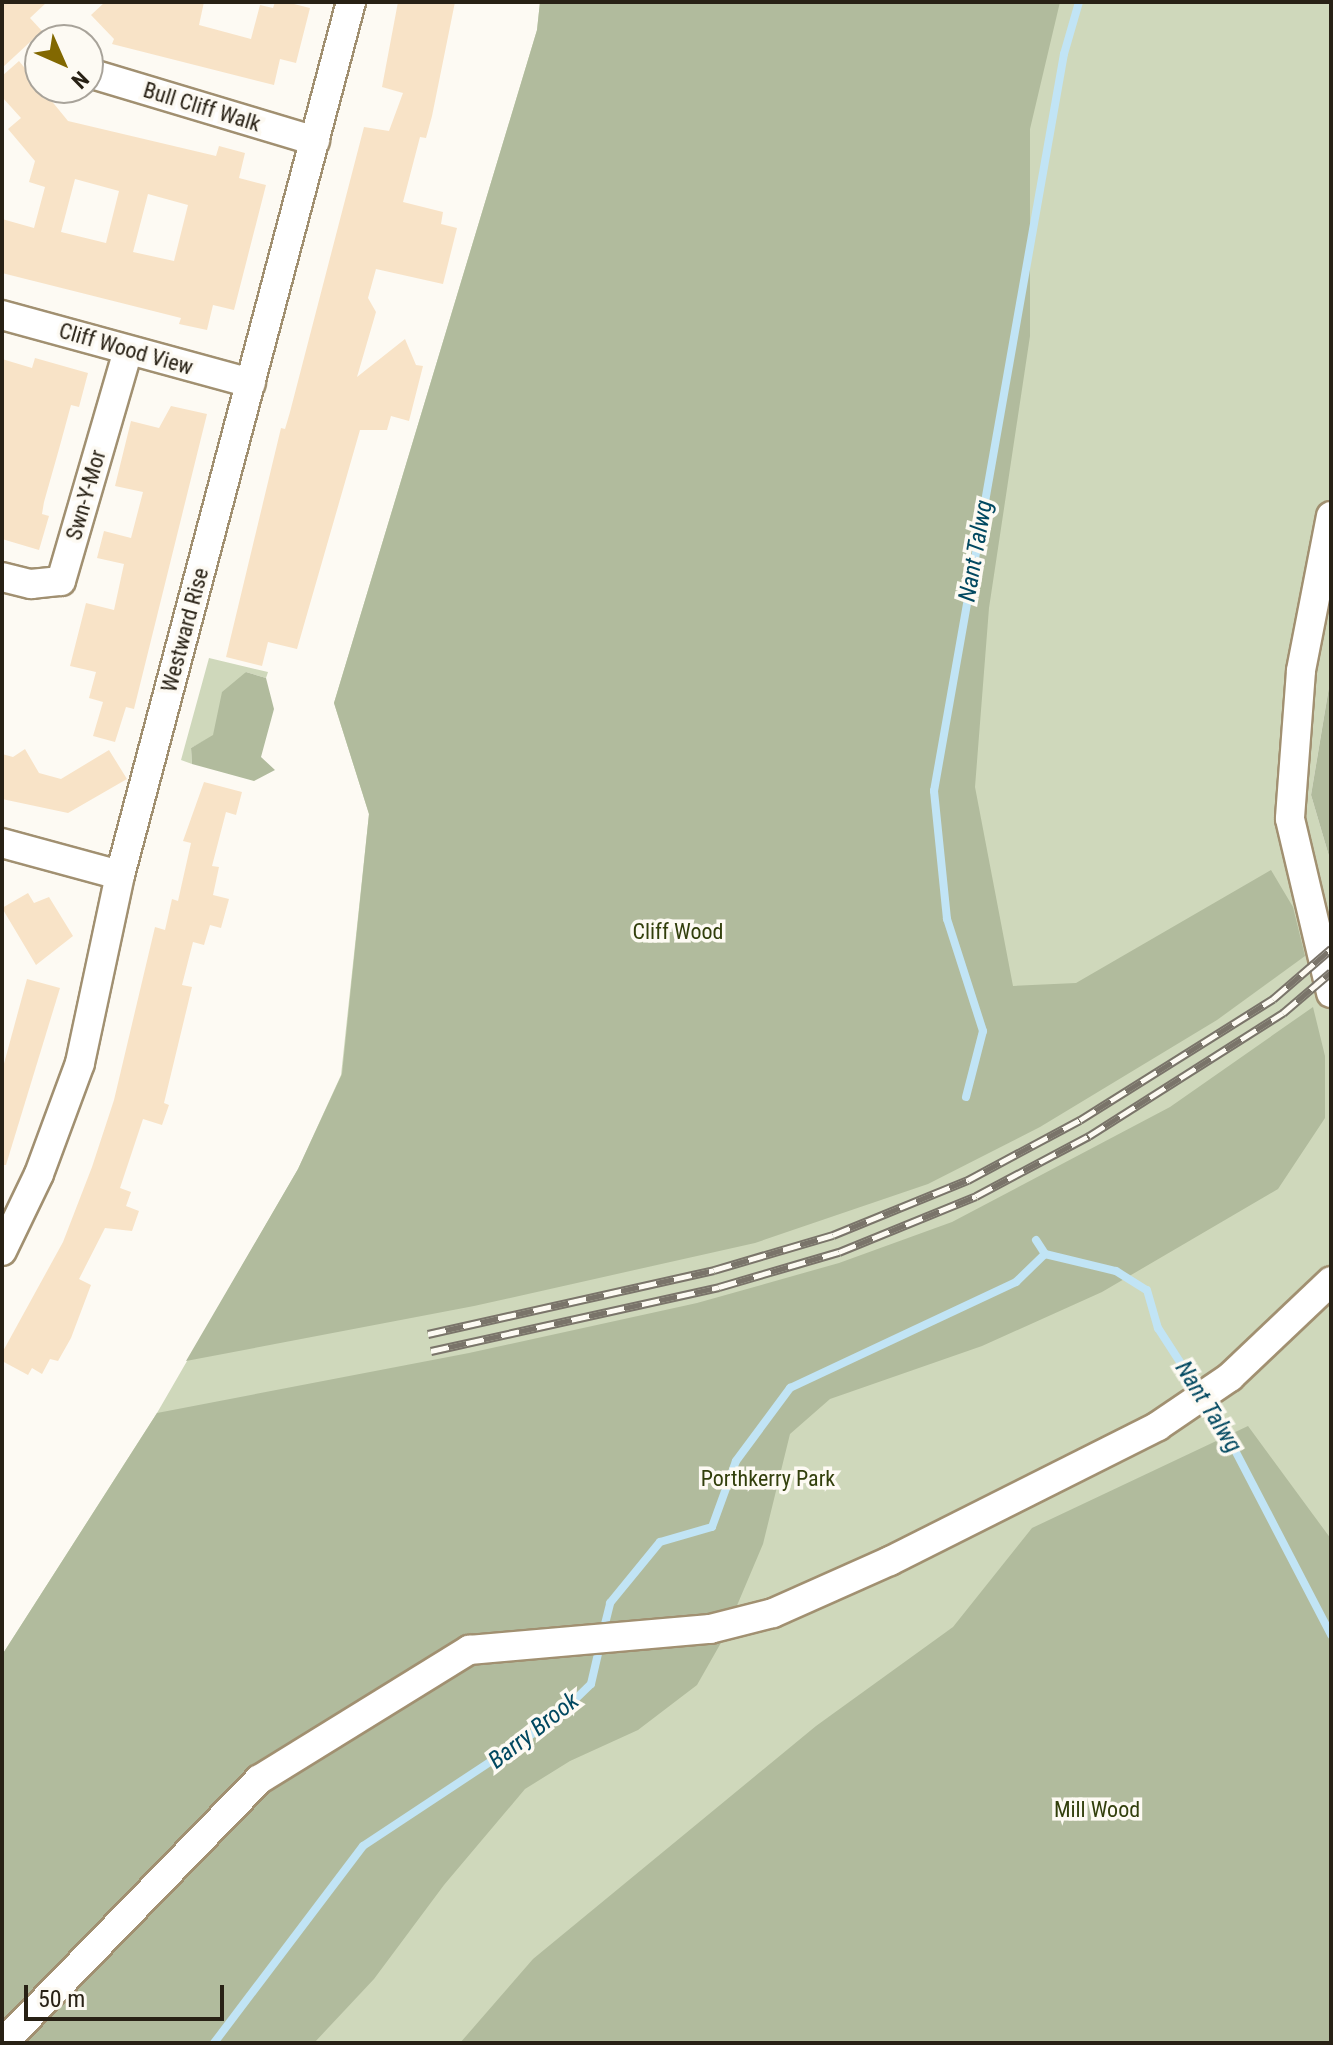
<!DOCTYPE html>
<html>
<head>
<meta charset="utf-8">
<style>
	body { margin:0 }
	#map { position:relative; width:1333px; height:2045px; overflow:hidden; background:#fdfaf3; font-family:"Roboto Condensed",sans-serif }
	div>[style] { position:absolute }
	[style*='--x'] { left:calc(var(--x)*1px); top:calc(var(--y)*1px); width:calc(var(--w)*1px); rotate:calc(var(--a)*1deg) }
	.green>* { inset:0; background:#cfd8bb }
	.forest>* { inset:0; background:#b1bb9d }
	.stream>* { height:8px; margin:-4px; padding:0 4px; transform-origin:4px; border-radius:4px; background:#c1e4f5 }
	.building>* { inset:0; background:#f8e3c7 }
	.roads { filter:drop-shadow(2px 0 #a19071) drop-shadow(-2px 0 #a19071) drop-shadow(0 2px #a19071) drop-shadow(0 -2px #a19071) }
	.street>* { height:28px; margin:-14px; padding:0 14px; transform-origin:14px; border-radius:14px; background:#fff }
	.rail>* { height:9px; margin-top:-4.5px; transform-origin:0; background:repeating-linear-gradient(90deg,#fdfaf3 0 18px,#7a746a 0 36px); box-sizing:border-box; border-block:2px solid #7a746a }
	span { translate:-50% -50%; white-space:nowrap; text-align:center; line-height:1.15; -webkit-text-stroke:7px #fdfaf3; paint-order:stroke }
	.street-label { font-size:22px; color:#282115 }
	.park-label { font-size:22px; color:#323f0c }
	.water-label { font-size:24px; color:#014860; font-style:italic }
	.frame { position:absolute; inset:0; border:4px solid #282115; pointer-events:none }
	.north { position:absolute; left:24px; top:24px; width:80px; height:80px; box-sizing:border-box; background:#fdfaf3; border:2px solid #a8a39a; border-radius:50%; rotate:135deg; font-size:22px; font-weight:700; line-height:32px; text-align:center; color:#282115 }
	.north::after { content:''; display:block; margin:auto; width:28px; height:36px; background:#826801; clip-path:polygon(50% 0,100% 100%,50% 72%,0 100%) }
	.scale { position:absolute; left:24px; top:1985px; width:200px; height:36px; box-sizing:border-box; border:4px solid #282115; border-top:0; padding-left:10px; font-size:24px; line-height:28px; white-space:nowrap; color:#282115; -webkit-text-stroke:6px #fdfaf3; paint-order:stroke }
</style>
</head>
<body>
<div id="map">
	<div class="green">
		<div style="clip-path:polygon(540px 2px,1331px 2px,1331px 675px,1311px 795px,1331px 863px,1331px 2043px,2px 2043px,2px 1655px,157px 1413px,298px 1169px,341px 1075px,369px 814px,334px 703px,537px 30px)"></div>
		<div style="clip-path:polygon(209px 658px,268px 672px,266px 678px,246px 672px,213px 736px,191px 748px,192px 764px,181px 760px)"></div>
	</div>
	<div class="forest">
		<div style="clip-path:polygon(540px 2px,1060px 2px,1030px 129px,1030px 336px,989px 608px,975px 787px,1013px 986px,1076px 983px,1271px 870px,1293px 907px,1305px 956px,1217px 1020px,1040px 1127px,928px 1184px,755px 1243px,474px 1306px,186px 1361px,298px 1169px,342px 1074px,369px 814px,334px 703px,537px 30px)"></div>
		<div style="clip-path:polygon(246px 672px,266px 678px,274px 709px,261px 757px,275px 770px,254px 781px,192px 764px,191px 748px,213px 735px,222px 692px)"></div>
		<div style="clip-path:polygon(1331px 675px,1331px 863px,1311px 795px)"></div>
		<div style="clip-path:polygon(1313px 1007px,1325px 1056px,1325px 1118px,1278px 1189px,1102px 1292px,982px 1346px,830px 1399px,790px 1434px,763px 1544px,722px 1641px,697px 1685px,638px 1730px,570px 1761px,525px 1789px,444px 1885px,374px 1979px,314px 2043px,2px 2043px,2px 1655px,157px 1413px,469px 1353px,697px 1303px,839px 1263px,952px 1222px,1170px 1107px)"></div>
		<div style="clip-path:polygon(1248px 1426px,1331px 1539px,1331px 2043px,460px 2043px,533px 1959px,816px 1726px,953px 1627px,1032px 1528px)"></div>
	</div>
	<div class="stream">
		<div style="--x:966;--y:1097;--w:68;--a:-75.6"></div>
		<div style="--x:983;--y:1031;--w:118;--a:-107.8"></div>
		<div style="--x:947;--y:919;--w:129;--a:-95.8"></div>
		<div style="--x:934;--y:791;--w:748;--a:-80"></div>
		<div style="--x:1064;--y:54;--w:54;--a:-73.9"></div>
		<div style="--x:1036;--y:1240;--w:17;--a:57"></div>
		<div style="--x:1045;--y:1254;--w:73;--a:13.5"></div>
		<div style="--x:1116;--y:1271;--w:36;--a:32"></div>
		<div style="--x:1147;--y:1290;--w:40;--a:74"></div>
		<div style="--x:1158;--y:1328;--w:125;--a:57.1"></div>
		<div style="--x:1226;--y:1433;--w:228;--a:62.5"></div>
		<div style="--x:603;--y:1632;--w:30;--a:-76"></div>
		<div style="--x:610;--y:1603;--w:79;--a:-50.7"></div>
		<div style="--x:660;--y:1542;--w:54;--a:-16.1"></div>
		<div style="--x:712;--y:1527;--w:70;--a:-70"></div>
		<div style="--x:736;--y:1461;--w:91;--a:-53.5"></div>
		<div style="--x:790;--y:1388;--w:250;--a:-25.1"></div>
		<div style="--x:1016;--y:1282;--w:40;--a:-44"></div>
		<div style="--x:214;--y:2043;--w:247;--a:-52.9"></div>
		<div style="--x:363;--y:1846;--w:230;--a:-33.5"></div>
		<div style="--x:555;--y:1719;--w:50;--a:-44.2"></div>
		<div style="--x:591;--y:1684;--w:39;--a:-77"></div>
	</div>
	<div class="building">
		<div style="clip-path:polygon(2px 2px,47px 2px,30px 18px,42px 31px,2px 68px)"></div>
		<div style="clip-path:polygon(105px 2px,204px 2px,199px 25px,251px 39px,260px 5px,273px 8px,275px 2px,286px 2px,310px 8px,296px 63px,280px 59px,274px 85px,112px 44px,114px 39px,91px 15px)"></div>
		<div style="clip-path:polygon(398px 2px,455px 2px,432px 116px,426px 138px,420px 137px,403px 202px,443px 212px,441px 224px,457px 228px,443px 284px,376px 269px,368px 298px,376px 312px,357px 377px,405px 339px,416px 365px,423px 366px,409px 421px,391px 416px,387px 430px,360px 430px,297px 649px,268px 642px,262px 666px,226px 657px,281px 428px,285px 429px,290px 412px,364px 127px,389px 131px,403px 93px,382px 87px)"></div>
		<div style="clip-path:polygon(evenodd,19px 61px,68px 121px,216px 156px,219px 146px,245px 153px,239px 178px,266px 185px,234px 310px,213px 305px,207px 330px,179px 324px,181px 318px,2px 273px,2px 219px,34px 228px,45px 187px,29px 182px,35px 161px,8px 129px,21px 118px,2px 97px,2px 76px,19px 61px,75px 179px,119px 191px,106px 243px,61px 232px,75px 179px,19px 61px,148px 194px,188px 205px,174px 261px,133px 252px,148px 194px)"></div>
		<div style="clip-path:polygon(35px 358px,88px 373px,79px 407px,71px 405px,59px 449px,44px 502px,42px 514px,49px 516px,39px 550px,2px 539px,2px 359px,32px 368px)"></div>
		<div style="clip-path:polygon(171px 406px,207px 414px,134px 709px,126px 707px,115px 742px,93px 736px,103px 702px,89px 698px,96px 672px,70px 666px,86px 603px,114px 610px,124px 564px,97px 558px,104px 531px,131px 538px,143px 492px,115px 486px,131px 421px,159px 428px)"></div>
		<div style="clip-path:polygon(25px 749px,39px 773px,61px 779px,109px 750px,127px 779px,68px 813px,2px 799px,2px 754px,13px 757px)"></div>
		<div style="clip-path:polygon(204px 782px,242px 792px,236px 815px,226px 812px,212px 866px,219px 867px,213px 895px,229px 899px,221px 928px,210px 925px,204px 945px,193px 942px,182px 985px,192px 987px,164px 1103px,169px 1105px,162px 1125px,143px 1119px,120px 1188px,131px 1192px,126px 1206px,139px 1211px,132px 1231px,105px 1228px,79px 1279px,91px 1285px,71px 1338px,58px 1361px,50px 1359px,42px 1374px,32px 1368px,28px 1375px,2px 1361px,2px 1353px,63px 1242px,92px 1167px,114px 1100px,155px 927px,165px 930px,172px 899px,178px 901px,191px 843px,183px 841px)"></div>
		<div style="clip-path:polygon(28px 893px,34px 903px,49px 897px,73px 936px,36px 965px,2px 908px)"></div>
		<div style="clip-path:polygon(27px 979px,60px 988px,6px 1165px,2px 1165px,2px 1071px)"></div>
	</div>
	<div class="roads">
		<div class="street">
			<div style="--x:89;--y:73;--w:236;--a:16.7"></div>
			<div style="--x:2;--y:315;--w:258;--a:15.3"></div>
			<div style="--x:1331;--y:516;--w:158;--a:101"></div>
			<div style="--x:1301;--y:671;--w:148;--a:94.3"></div>
			<div style="--x:1290;--y:819;--w:179;--a:76.7"></div>
			<div style="--x:2;--y:577;--w:30;--a:14"></div>
			<div style="--x:31;--y:584;--w:30;--a:-6"></div>
			<div style="--x:61;--y:581;--w:240;--a:-73.8"></div>
			<div style="--x:2;--y:843;--w:122;--a:15.2"></div>
			<div style="--x:2;--y:1251;--w:85;--a:-64.3"></div>
			<div style="--x:39;--y:1174;--w:118;--a:-69.7"></div>
			<div style="--x:80;--y:1063;--w:192;--a:-78"></div>
			<div style="--x:120;--y:875;--w:903;--a:-75.18"></div>
			<div style="--x:3;--y:2043;--w:368;--a:-45.8"></div>
			<div style="--x:260;--y:1779;--w:246;--a:-31.7"></div>
			<div style="--x:469;--y:1650;--w:242;--a:-5"></div>
			<div style="--x:710;--y:1629;--w:65;--a:-14.3"></div>
			<div style="--x:773;--y:1613;--w:128;--a:-24"></div>
			<div style="--x:890;--y:1561;--w:300;--a:-26.7"></div>
			<div style="--x:1158;--y:1426;--w:87;--a:-34.2"></div>
			<div style="--x:1230;--y:1377;--w:139;--a:-43.5"></div>
		</div>
	</div>
	<div class="rail">
		<div style="--x:428;--y:1334;--w:293;--a:-12.6"></div>
		<div style="--x:714;--y:1270;--w:124;--a:-16.4"></div>
		<div style="--x:833;--y:1235;--w:146;--a:-22.2"></div>
		<div style="--x:968;--y:1180;--w:127;--a:-28.2"></div>
		<div style="--x:1080;--y:1120;--w:228;--a:-32.1"></div>
		<div style="--x:1273;--y:999;--w:77;--a:-40.8"></div>
		<div style="--x:431;--y:1351;--w:295;--a:-12.5"></div>
		<div style="--x:719;--y:1287;--w:125;--a:-16.3"></div>
		<div style="--x:839;--y:1252;--w:148;--a:-22.2"></div>
		<div style="--x:976;--y:1196;--w:128;--a:-28"></div>
		<div style="--x:1089;--y:1136;--w:230;--a:-32.4"></div>
		<div style="--x:1283;--y:1013;--w:63;--a:-40.5"></div>
	</div>
	<div class="street-label">
		<span style="left:202px;top:107px;rotate:17deg">Bull Cliff Walk</span>
		<span style="left:126px;top:349px;rotate:16deg">Cliff Wood View</span>
		<span style="left:86px;top:495px;rotate:-74deg">Swn-Y-Mor</span>
		<span style="left:185px;top:630px;rotate:-75deg">Westward Rise</span>
	</div>
	<div class="park-label">
		<span style="left:678px;top:932px">Cliff Wood</span>
		<span style="left:768px;top:1479px">Porthkerry Park</span>
		<span style="left:1097px;top:1810px">Mill Wood</span>
	</div>
	<div class="water-label">
		<span style="left:976px;top:551px;rotate:-80deg">Nant Talwg</span>
		<span style="left:1208px;top:1407px;rotate:58deg">Nant Talwg</span>
		<span style="left:534px;top:1731px;rotate:-38deg">Barry Brook</span>
	</div>
	<div class="frame"></div>
	<div class="north">N</div>
	<div class="scale">50 m</div>
</div>
</body>
</html>
